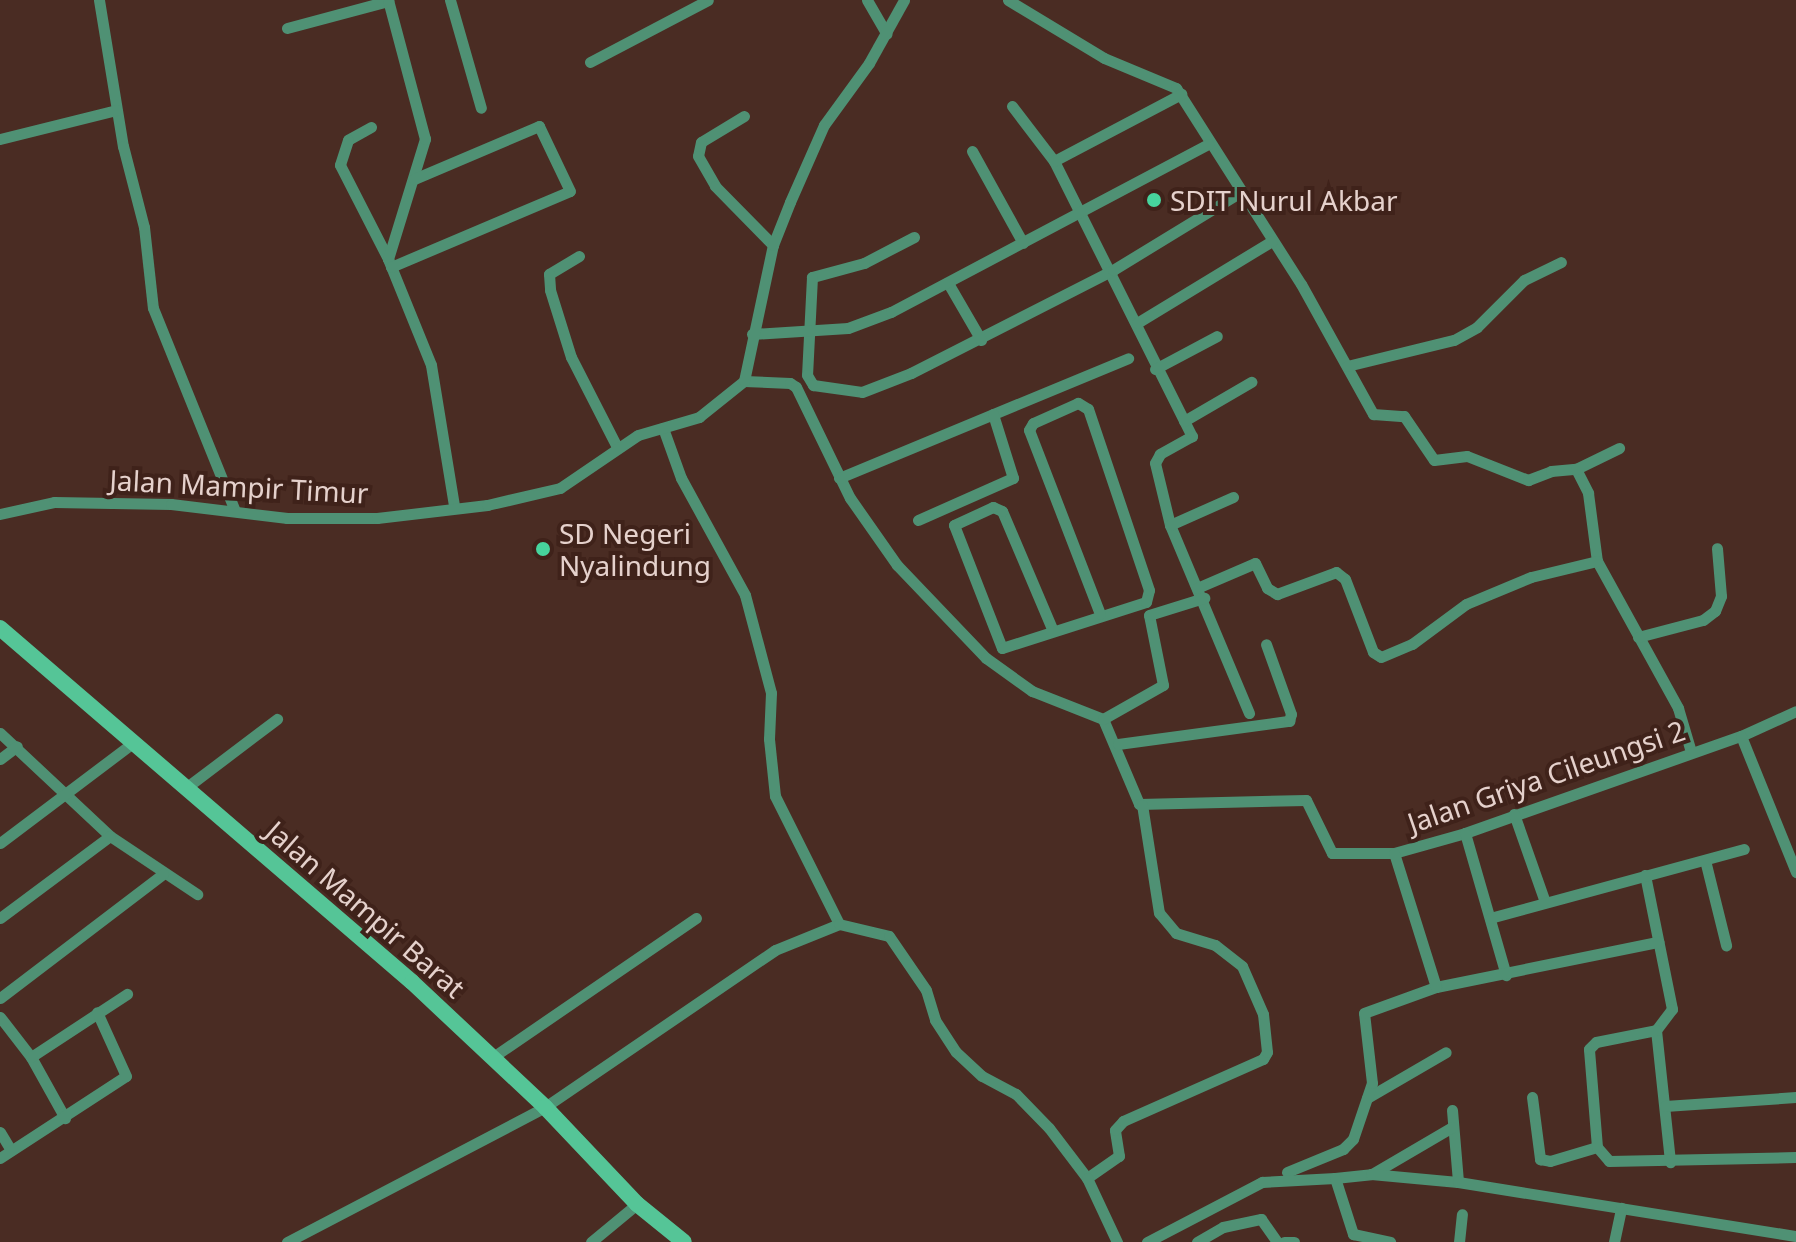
<!DOCTYPE html>
<html>
<head>
<meta charset="utf-8">
<style>
	body { margin:0 }
	#map { position:relative; width:1796px; height:1242px; overflow:hidden; background:#4a2c23; font-family:"Noto Sans",sans-serif }
	div>[style] { position:absolute }
	[style*='--x'] { left:calc(var(--x)*1px); top:calc(var(--y)*1px); width:calc(var(--w)*1px); rotate:calc(var(--a)*1deg) }
	.street>* { height:11px; margin:-5.5px; padding:0 5.5px; transform-origin:5.5px; border-radius:5.5px; background:#4f9174 }
	.secondary>* { height:16px; margin:-8px; padding:0 8px; transform-origin:8px; border-radius:8px; background:#55c597 }
	.dots>* { width:22px; height:22px; translate:-50% -50%; box-sizing:border-box; border:4px solid #3f221a; border-radius:50% }
	span { translate:-50% -50%; white-space:nowrap; text-align:center; line-height:1.15; -webkit-text-stroke:8px #3f221a; paint-order:stroke }
	.poi-label { font-size:28px; color:#e5d1cc }
	.left { translate:0 -50%; text-align:left }
	.street-label { font-size:28px; color:#e5d1cc }
</style>
</head>
<body>
<div id="map">
	<div class="street">
		<div style="--x:99;--y:0;--w:148;--a:80.7"></div>
		<div style="--x:123;--y:146;--w:84;--a:75.5"></div>
		<div style="--x:144;--y:227;--w:81;--a:83.7"></div>
		<div style="--x:153;--y:308;--w:216;--a:68"></div>
		<div style="--x:450;--y:0;--w:112;--a:74"></div>
		<div style="--x:867;--y:0;--w:39;--a:60"></div>
		<div style="--x:1008;--y:0;--w:112;--a:31.1"></div>
		<div style="--x:1104;--y:58;--w:78;--a:22.6"></div>
		<div style="--x:1176;--y:88;--w:232;--a:57.5"></div>
		<div style="--x:1301;--y:284;--w:149;--a:61"></div>
		<div style="--x:1373;--y:414;--w:31;--a:4"></div>
		<div style="--x:1404;--y:416;--w:53;--a:55.7"></div>
		<div style="--x:1434;--y:460;--w:33;--a:-7"></div>
		<div style="--x:1467;--y:456;--w:66;--a:21.5"></div>
		<div style="--x:1528;--y:480;--w:25;--a:-21"></div>
		<div style="--x:1551;--y:471;--w:25;--a:-5"></div>
		<div style="--x:1576;--y:469;--w:27;--a:63"></div>
		<div style="--x:1588;--y:493;--w:69;--a:82.5"></div>
		<div style="--x:1597;--y:561;--w:168;--a:61.1"></div>
		<div style="--x:1678;--y:708;--w:46;--a:73.5"></div>
		<div style="--x:287;--y:28;--w:105;--a:-15"></div>
		<div style="--x:590;--y:62;--w:133;--a:-27.7"></div>
		<div style="--x:1012;--y:106;--w:69;--a:52.6"></div>
		<div style="--x:1054;--y:161;--w:308;--a:63.4"></div>
		<div style="--x:1192;--y:436;--w:37;--a:151"></div>
		<div style="--x:1160;--y:454;--w:10;--a:119"></div>
		<div style="--x:1155;--y:463;--w:64;--a:76.4"></div>
		<div style="--x:1170;--y:525;--w:204;--a:67.2"></div>
		<div style="--x:744;--y:116;--w:50;--a:148.8"></div>
		<div style="--x:701;--y:142;--w:14;--a:102"></div>
		<div style="--x:698;--y:156;--w:34;--a:60"></div>
		<div style="--x:715;--y:186;--w:83;--a:45.5"></div>
		<div style="--x:371;--y:127;--w:26;--a:151"></div>
		<div style="--x:348;--y:140;--w:26;--a:108"></div>
		<div style="--x:340;--y:165;--w:106;--a:62.9"></div>
		<div style="--x:388;--y:259;--w:114;--a:67.9"></div>
		<div style="--x:431;--y:365;--w:142;--a:80.7"></div>
		<div style="--x:0;--y:139;--w:120;--a:-14"></div>
		<div style="--x:972;--y:151;--w:105;--a:61"></div>
		<div style="--x:1054;--y:161;--w:144;--a:-27.8"></div>
		<div style="--x:914;--y:237;--w:56;--a:152.5"></div>
		<div style="--x:864;--y:263;--w:54;--a:164.9"></div>
		<div style="--x:812;--y:277;--w:98;--a:92.9"></div>
		<div style="--x:807;--y:375;--w:12;--a:59"></div>
		<div style="--x:813;--y:385;--w:49;--a:8.1"></div>
		<div style="--x:862;--y:392;--w:53;--a:-21.2"></div>
		<div style="--x:911;--y:373;--w:227;--a:-27"></div>
		<div style="--x:1113;--y:270;--w:148;--a:-31.4"></div>
		<div style="--x:579;--y:256;--w:35;--a:149"></div>
		<div style="--x:549;--y:274;--w:16;--a:86"></div>
		<div style="--x:550;--y:290;--w:70;--a:72.6"></div>
		<div style="--x:571;--y:357;--w:101;--a:62.9"></div>
		<div style="--x:388;--y:259;--w:126;--a:-72.9"></div>
		<div style="--x:425;--y:139;--w:144;--a:-104.9"></div>
		<div style="--x:391;--y:267;--w:194;--a:-23"></div>
		<div style="--x:570;--y:191;--w:72;--a:-115.5"></div>
		<div style="--x:539;--y:126;--w:136;--a:157"></div>
		<div style="--x:948;--y:283;--w:66;--a:59.9"></div>
		<div style="--x:1137;--y:323;--w:158;--a:-31.3"></div>
		<div style="--x:752;--y:334;--w:96;--a:-3.6"></div>
		<div style="--x:848;--y:328;--w:46;--a:-20.4"></div>
		<div style="--x:891;--y:312;--w:359;--a:-27.9"></div>
		<div style="--x:1347;--y:366;--w:110;--a:-13.7"></div>
		<div style="--x:1454;--y:340;--w:26;--a:-29"></div>
		<div style="--x:1477;--y:327;--w:66;--a:-45"></div>
		<div style="--x:1524;--y:280;--w:41;--a:-25.9"></div>
		<div style="--x:1155;--y:369;--w:70;--a:-28"></div>
		<div style="--x:744;--y:381;--w:46;--a:2.5"></div>
		<div style="--x:790;--y:383;--w:7;--a:34"></div>
		<div style="--x:796;--y:387;--w:123;--a:64.1"></div>
		<div style="--x:850;--y:498;--w:82;--a:55"></div>
		<div style="--x:897;--y:565;--w:129;--a:46.3"></div>
		<div style="--x:986;--y:658;--w:57;--a:35.7"></div>
		<div style="--x:1032;--y:691;--w:76;--a:21.5"></div>
		<div style="--x:1103;--y:719;--w:92;--a:67"></div>
		<div style="--x:1139;--y:804;--w:167;--a:-1.4"></div>
		<div style="--x:1306;--y:800;--w:59;--a:63.9"></div>
		<div style="--x:1332;--y:853;--w:62;--a:0"></div>
		<div style="--x:1394;--y:853;--w:74;--a:-15.7"></div>
		<div style="--x:1465;--y:833;--w:293;--a:-19.4"></div>
		<div style="--x:1741;--y:736;--w:60;--a:-24.4"></div>
		<div style="--x:1184;--y:421;--w:78;--a:-30.2"></div>
		<div style="--x:663;--y:428;--w:53;--a:70.2"></div>
		<div style="--x:681;--y:478;--w:133;--a:61.3"></div>
		<div style="--x:745;--y:595;--w:101;--a:75.1"></div>
		<div style="--x:771;--y:693;--w:46;--a:92.5"></div>
		<div style="--x:769;--y:739;--w:57;--a:84"></div>
		<div style="--x:775;--y:796;--w:143;--a:63.4"></div>
		<div style="--x:1576;--y:469;--w:48;--a:-26"></div>
		<div style="--x:839;--y:478;--w:313;--a:-22.5"></div>
		<div style="--x:0;--y:514;--w:55;--a:-12.5"></div>
		<div style="--x:54;--y:502;--w:117;--a:1"></div>
		<div style="--x:171;--y:504;--w:117;--a:6.9"></div>
		<div style="--x:287;--y:518;--w:90;--a:0"></div>
		<div style="--x:377;--y:518;--w:111;--a:-6.7"></div>
		<div style="--x:487;--y:505;--w:75;--a:-13.1"></div>
		<div style="--x:560;--y:488;--w:94;--a:-34.2"></div>
		<div style="--x:638;--y:435;--w:64;--a:-16.4"></div>
		<div style="--x:699;--y:417;--w:58;--a:-38.7"></div>
		<div style="--x:744;--y:381;--w:139;--a:-78"></div>
		<div style="--x:773;--y:245;--w:46;--a:-68.4"></div>
		<div style="--x:790;--y:202;--w:84;--a:-66.2"></div>
		<div style="--x:824;--y:125;--w:77;--a:-54"></div>
		<div style="--x:869;--y:63;--w:72;--a:-60.9"></div>
		<div style="--x:918;--y:520;--w:104;--a:-23.9"></div>
		<div style="--x:1013;--y:478;--w:67;--a:-107.4"></div>
		<div style="--x:1170;--y:525;--w:69;--a:-24"></div>
		<div style="--x:1197;--y:588;--w:63;--a:-23.3"></div>
		<div style="--x:1255;--y:563;--w:28;--a:64"></div>
		<div style="--x:1267;--y:588;--w:12;--a:31"></div>
		<div style="--x:1277;--y:594;--w:63;--a:-20.4"></div>
		<div style="--x:1336;--y:572;--w:11;--a:38"></div>
		<div style="--x:1345;--y:579;--w:78;--a:69"></div>
		<div style="--x:1373;--y:652;--w:9;--a:32"></div>
		<div style="--x:1381;--y:657;--w:34;--a:-23"></div>
		<div style="--x:1412;--y:644;--w:67;--a:-36.5"></div>
		<div style="--x:1466;--y:604;--w:70;--a:-22.6"></div>
		<div style="--x:1531;--y:577;--w:68;--a:-13.6"></div>
		<div style="--x:1053;--y:631;--w:130;--a:-113"></div>
		<div style="--x:1002;--y:511;--w:10;--a:-156"></div>
		<div style="--x:993;--y:507;--w:43;--a:155.2"></div>
		<div style="--x:954;--y:525;--w:132;--a:68.7"></div>
		<div style="--x:1002;--y:648;--w:151;--a:-17.7"></div>
		<div style="--x:1146;--y:602;--w:12;--a:-76"></div>
		<div style="--x:1149;--y:590;--w:191;--a:-108.6"></div>
		<div style="--x:1088;--y:409;--w:12;--a:-149"></div>
		<div style="--x:1078;--y:403;--w:49;--a:156"></div>
		<div style="--x:1033;--y:423;--w:8;--a:120"></div>
		<div style="--x:1029;--y:430;--w:197;--a:68.9"></div>
		<div style="--x:1638;--y:637;--w:67;--a:-14.7"></div>
		<div style="--x:1703;--y:620;--w:15;--a:-37"></div>
		<div style="--x:1715;--y:611;--w:16;--a:-68"></div>
		<div style="--x:1721;--y:596;--w:48;--a:-94.8"></div>
		<div style="--x:1103;--y:719;--w:69;--a:-29.5"></div>
		<div style="--x:1163;--y:685;--w:71;--a:-101.3"></div>
		<div style="--x:1149;--y:615;--w:58;--a:-17.2"></div>
		<div style="--x:0;--y:733;--w:151;--a:43.1"></div>
		<div style="--x:110;--y:836;--w:105;--a:33.7"></div>
		<div style="--x:1741;--y:736;--w:147;--a:68"></div>
		<div style="--x:1118;--y:744;--w:173;--a:-7.7"></div>
		<div style="--x:1289;--y:721;--w:7;--a:-74"></div>
		<div style="--x:1291;--y:714;--w:74;--a:-109.7"></div>
		<div style="--x:0;--y:759;--w:21;--a:-37"></div>
		<div style="--x:187;--y:787;--w:113;--a:-37.1"></div>
		<div style="--x:1514;--y:814;--w:93;--a:70.6"></div>
		<div style="--x:1465;--y:833;--w:148;--a:73.9"></div>
		<div style="--x:0;--y:843;--w:168;--a:-37"></div>
		<div style="--x:1705;--y:860;--w:88;--a:76.1"></div>
		<div style="--x:1645;--y:875;--w:137;--a:78.6"></div>
		<div style="--x:1672;--y:1009;--w:26;--a:127"></div>
		<div style="--x:1656;--y:1030;--w:133;--a:83.9"></div>
		<div style="--x:0;--y:918;--w:137;--a:-36.7"></div>
		<div style="--x:1490;--y:918;--w:263;--a:-15.2"></div>
		<div style="--x:1436;--y:987;--w:227;--a:-11.5"></div>
		<div style="--x:0;--y:998;--w:205;--a:-37.3"></div>
		<div style="--x:0;--y:1017;--w:51;--a:52.2"></div>
		<div style="--x:31;--y:1057;--w:70;--a:60.9"></div>
		<div style="--x:31;--y:1057;--w:115;--a:-33.3"></div>
		<div style="--x:493;--y:1057;--w:246;--a:-34.4"></div>
		<div style="--x:1532;--y:1097;--w:63;--a:82.6"></div>
		<div style="--x:1540;--y:1159;--w:10;--a:11"></div>
		<div style="--x:1550;--y:1161;--w:49;--a:-16.6"></div>
		<div style="--x:1597;--y:1147;--w:18;--a:49"></div>
		<div style="--x:1609;--y:1161;--w:187;--a:-1.2"></div>
		<div style="--x:1367;--y:1098;--w:91;--a:-30.2"></div>
		<div style="--x:1665;--y:1106;--w:131;--a:-3.9"></div>
		<div style="--x:1452;--y:1110;--w:72;--a:85.2"></div>
		<div style="--x:0;--y:1132;--w:21;--a:59"></div>
		<div style="--x:1597;--y:1147;--w:98;--a:-94.7"></div>
		<div style="--x:1589;--y:1049;--w:10;--a:-45"></div>
		<div style="--x:1596;--y:1042;--w:61;--a:-11.3"></div>
		<div style="--x:0;--y:1158;--w:150;--a:-33.1"></div>
		<div style="--x:126;--y:1076;--w:70;--a:-114.4"></div>
		<div style="--x:1287;--y:1172;--w:61;--a:-22.3"></div>
		<div style="--x:1343;--y:1149;--w:14;--a:-45"></div>
		<div style="--x:1353;--y:1139;--w:59;--a:-71.3"></div>
		<div style="--x:1372;--y:1083;--w:70;--a:-96.5"></div>
		<div style="--x:1364;--y:1013;--w:77;--a:-19.9"></div>
		<div style="--x:1436;--y:987;--w:140;--a:-107.4"></div>
		<div style="--x:1372;--y:1174;--w:93;--a:-30.4"></div>
		<div style="--x:1087;--y:1178;--w:39;--a:-35"></div>
		<div style="--x:1119;--y:1156;--w:26;--a:-99"></div>
		<div style="--x:1115;--y:1130;--w:12;--a:-48"></div>
		<div style="--x:1123;--y:1121;--w:153;--a:-23.9"></div>
		<div style="--x:1263;--y:1059;--w:8;--a:-60"></div>
		<div style="--x:1267;--y:1052;--w:38;--a:-96"></div>
		<div style="--x:1263;--y:1014;--w:52;--a:-113.6"></div>
		<div style="--x:1242;--y:966;--w:34;--a:-142"></div>
		<div style="--x:1215;--y:945;--w:41;--a:-162.9"></div>
		<div style="--x:1176;--y:933;--w:26;--a:-130"></div>
		<div style="--x:1159;--y:913;--w:109;--a:-98.9"></div>
		<div style="--x:1335;--y:1178;--w:36;--a:-6"></div>
		<div style="--x:1371;--y:1174;--w:87;--a:5.3"></div>
		<div style="--x:1458;--y:1182;--w:342;--a:9.1"></div>
		<div style="--x:287;--y:1242;--w:291;--a:-27.6"></div>
		<div style="--x:545;--y:1107;--w:278;--a:-34.3"></div>
		<div style="--x:775;--y:950;--w:69;--a:-22.1"></div>
		<div style="--x:839;--y:924;--w:51;--a:13.5"></div>
		<div style="--x:889;--y:936;--w:65;--a:55.6"></div>
		<div style="--x:926;--y:990;--w:31;--a:73"></div>
		<div style="--x:935;--y:1020;--w:38;--a:57"></div>
		<div style="--x:956;--y:1052;--w:35;--a:43"></div>
		<div style="--x:982;--y:1076;--w:38;--a:28"></div>
		<div style="--x:1016;--y:1094;--w:47;--a:45.9"></div>
		<div style="--x:1049;--y:1128;--w:63;--a:52.8"></div>
		<div style="--x:1087;--y:1178;--w:71;--a:64.9"></div>
		<div style="--x:591;--y:1242;--w:60;--a:-39.6"></div>
		<div style="--x:1147;--y:1242;--w:130;--a:-27.6"></div>
		<div style="--x:1262;--y:1182;--w:73;--a:-3.1"></div>
		<div style="--x:1335;--y:1178;--w:59;--a:72.2"></div>
		<div style="--x:1353;--y:1234;--w:38;--a:12"></div>
		<div style="--x:1197;--y:1242;--w:30;--a:-30"></div>
		<div style="--x:1223;--y:1227;--w:39;--a:-12"></div>
		<div style="--x:1261;--y:1219;--w:28;--a:55"></div>
		<div style="--x:1284;--y:1242;--w:10;--a:0"></div>
		<div style="--x:1459;--y:1242;--w:28;--a:-84"></div>
		<div style="--x:1614;--y:1242;--w:35;--a:-78"></div>
	</div>
	<div class="secondary">
		<div style="--x:0;--y:628;--w:543;--a:40.67"></div>
		<div style="--x:412;--y:982;--w:183;--a:43.2"></div>
		<div style="--x:545;--y:1107;--w:134;--a:46.5"></div>
		<div style="--x:637;--y:1204;--w:60;--a:39"></div>
	</div>
	<div class="dots">
		<div style="left:1154px;top:200px;background:#47d49d"></div>
		<div style="left:543px;top:549px;background:#47d49d"></div>
	</div>
	<div class="poi-label">
		<span class="left" style="left:1170px;top:200px">SDIT Nurul Akbar</span>
		<span class="left" style="left:559px;top:549px">SD Negeri<br>Nyalindung</span>
	</div>
	<div class="street-label">
		<span style="left:239px;top:486px;rotate:3deg">Jalan Mampir Timur</span>
		<span style="left:1546px;top:776px;rotate:-19deg">Jalan Griya Cileungsi 2</span>
		<span style="left:366px;top:909px;rotate:41deg">Jalan Mampir Barat</span>
	</div>
</div>
</body>
</html>
